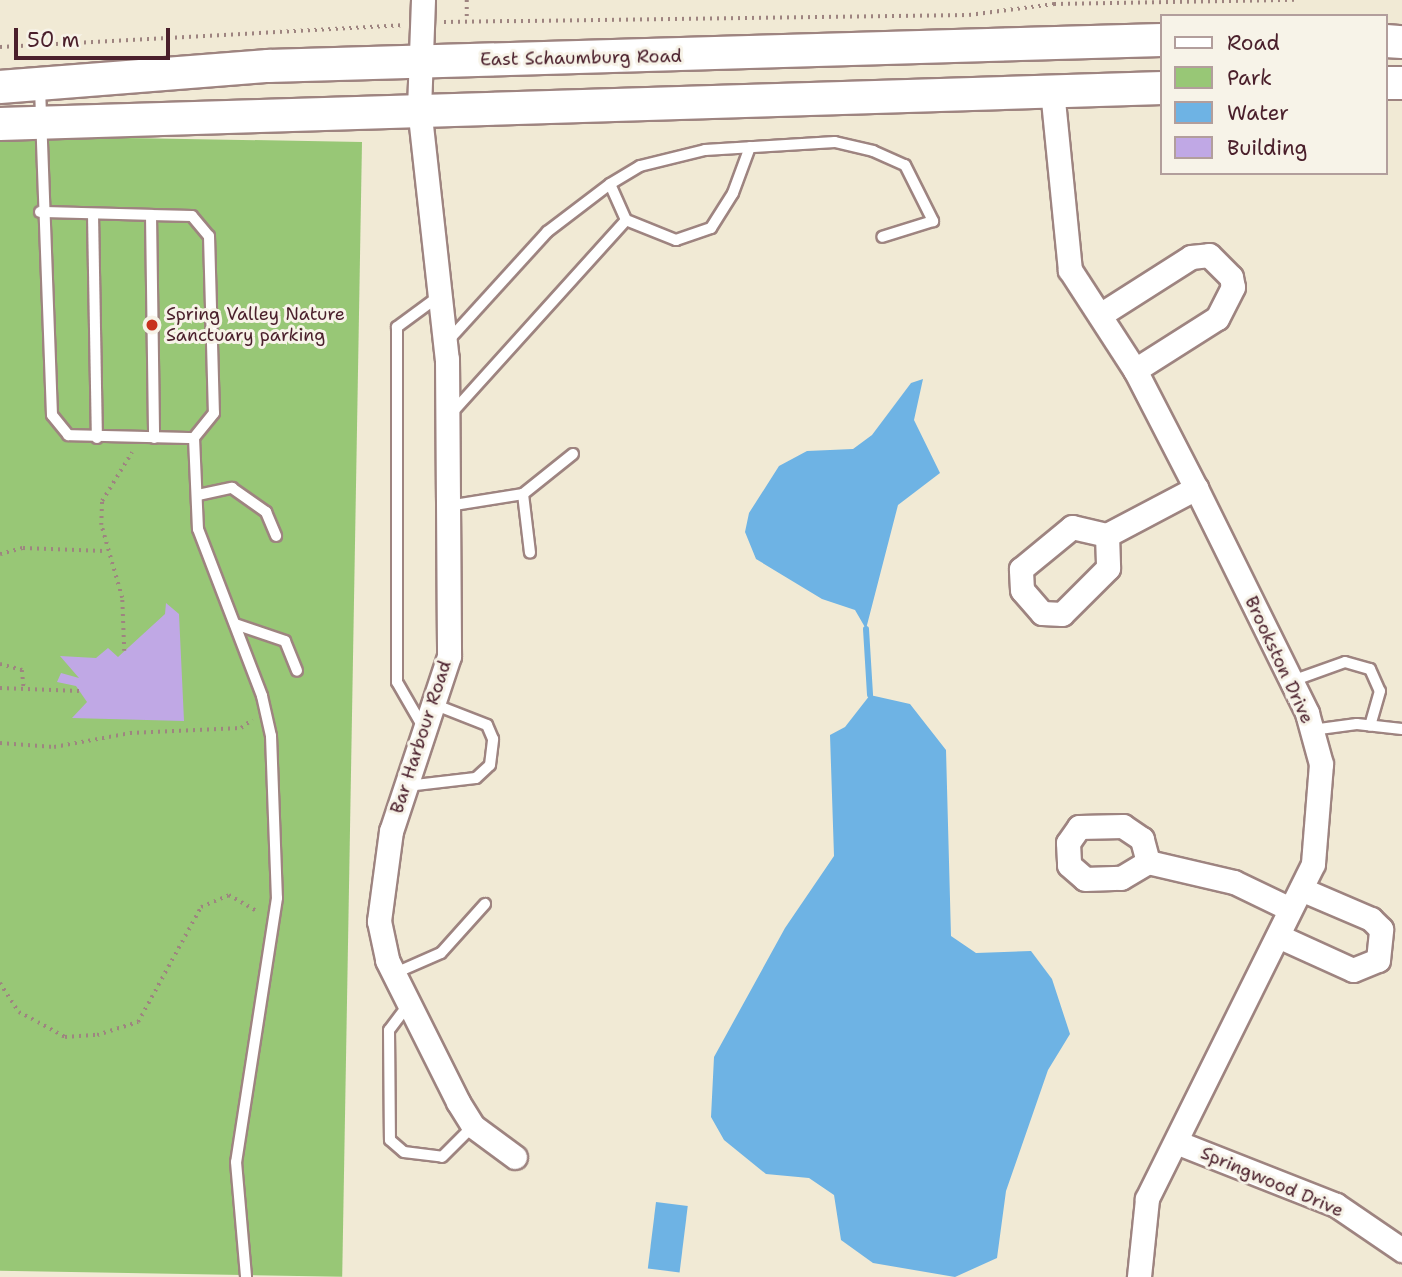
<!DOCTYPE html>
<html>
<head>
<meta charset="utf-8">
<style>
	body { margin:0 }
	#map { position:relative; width:1402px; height:1277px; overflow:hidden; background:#f1ead5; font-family:"Shantell Sans",sans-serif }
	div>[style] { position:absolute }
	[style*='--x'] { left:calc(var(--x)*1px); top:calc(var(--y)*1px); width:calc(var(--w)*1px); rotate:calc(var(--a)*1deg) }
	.green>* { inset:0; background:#98c776; transform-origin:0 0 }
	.water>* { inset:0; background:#6eb3e4; transform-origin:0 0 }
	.stream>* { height:6px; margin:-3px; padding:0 3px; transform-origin:3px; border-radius:3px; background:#6eb3e4 }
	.building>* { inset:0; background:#c0a8e5 }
	.path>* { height:3.5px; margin-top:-1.75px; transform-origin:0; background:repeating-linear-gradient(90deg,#9e8480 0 2px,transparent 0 7px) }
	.roads { filter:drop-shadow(2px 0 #9e8480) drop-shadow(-2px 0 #9e8480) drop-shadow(0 2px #9e8480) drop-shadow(0 -2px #9e8480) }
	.service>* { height:10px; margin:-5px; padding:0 5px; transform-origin:5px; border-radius:5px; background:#fff }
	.minor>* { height:23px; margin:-11.5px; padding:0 11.5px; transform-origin:11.5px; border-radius:11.5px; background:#fff }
	.secondary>* { height:32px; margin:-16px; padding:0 16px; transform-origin:16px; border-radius:16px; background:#fff }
	.dots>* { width:19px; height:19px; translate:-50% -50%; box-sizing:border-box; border:4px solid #f7f3e8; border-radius:50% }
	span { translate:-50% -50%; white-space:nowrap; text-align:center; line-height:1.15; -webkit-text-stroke:6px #f7f3e8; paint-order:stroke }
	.street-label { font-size:18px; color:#4a1f2b }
	.poi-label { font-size:18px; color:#4a1f2b }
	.left { translate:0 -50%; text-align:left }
	.legend { position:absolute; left:1160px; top:14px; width:228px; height:161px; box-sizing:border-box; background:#f7f3e8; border:2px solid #b29e9c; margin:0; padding:9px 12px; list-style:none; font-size:21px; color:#4a1f2b }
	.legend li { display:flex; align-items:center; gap:14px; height:35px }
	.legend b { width:35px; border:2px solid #b29e9c }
	.scale { position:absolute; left:14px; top:28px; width:156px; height:32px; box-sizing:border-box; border:4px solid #4a1f2b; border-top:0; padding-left:9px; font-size:21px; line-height:24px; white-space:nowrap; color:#4a1f2b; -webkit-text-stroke:5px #f7f3e8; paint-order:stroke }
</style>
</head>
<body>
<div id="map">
	<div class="green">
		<div style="left:362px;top:142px;width:1135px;height:362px;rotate:91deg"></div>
	</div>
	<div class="water">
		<div style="clip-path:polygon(923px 379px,914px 420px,940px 473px,898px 505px,866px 629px,855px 610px,822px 599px,756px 559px,745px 532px,749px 513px,779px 466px,807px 451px,853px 449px,872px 435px,911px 383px)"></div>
		<div style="clip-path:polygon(870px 695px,910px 704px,946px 750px,951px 936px,976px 953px,1031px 951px,1052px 979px,1070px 1034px,1048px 1070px,1006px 1191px,997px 1258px,955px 1277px,873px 1263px,841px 1240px,834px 1195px,809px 1178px,766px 1174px,724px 1140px,711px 1117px,714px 1057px,785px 928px,834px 856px,830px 735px,845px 727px)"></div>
		<div style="left:656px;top:1202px;width:32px;height:67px;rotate:7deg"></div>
	</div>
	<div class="stream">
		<div style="--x:866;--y:629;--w:66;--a:86.5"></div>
	</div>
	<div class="building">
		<div style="clip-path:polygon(166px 603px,179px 614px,184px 721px,72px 718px,87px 702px,76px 686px,57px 682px,61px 673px,79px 678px,60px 656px,96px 658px,108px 648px,118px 657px,165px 614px)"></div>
	</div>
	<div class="path">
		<div style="--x:467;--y:0;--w:20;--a:90"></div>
		<div style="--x:444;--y:22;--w:525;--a:-0.76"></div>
		<div style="--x:969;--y:15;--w:86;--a:-7.4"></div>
		<div style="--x:1054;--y:4;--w:241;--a:-1"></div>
		<div style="--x:0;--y:47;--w:402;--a:-3.1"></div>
		<div style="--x:0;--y:554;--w:24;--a:-15"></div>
		<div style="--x:23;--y:548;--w:81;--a:2.1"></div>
		<div style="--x:124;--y:651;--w:53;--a:-92.2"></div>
		<div style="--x:122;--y:598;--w:76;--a:-106"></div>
		<div style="--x:101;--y:525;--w:24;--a:-88"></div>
		<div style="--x:102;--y:501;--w:57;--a:-58.5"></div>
		<div style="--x:0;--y:664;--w:23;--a:15"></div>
		<div style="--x:22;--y:670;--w:19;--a:84"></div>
		<div style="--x:0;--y:688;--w:79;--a:2.2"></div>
		<div style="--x:0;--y:743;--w:54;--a:4.2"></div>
		<div style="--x:54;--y:747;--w:77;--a:-10.4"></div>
		<div style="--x:130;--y:733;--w:111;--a:-2.6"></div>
		<div style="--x:241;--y:728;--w:14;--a:-36"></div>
		<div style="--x:0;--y:983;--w:35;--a:57"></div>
		<div style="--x:19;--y:1012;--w:21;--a:28"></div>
		<div style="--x:38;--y:1022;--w:31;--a:29"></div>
		<div style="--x:65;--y:1037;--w:32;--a:-4"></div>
		<div style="--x:97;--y:1035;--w:43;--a:-17.6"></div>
		<div style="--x:138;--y:1022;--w:131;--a:-61.3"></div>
		<div style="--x:201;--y:907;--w:30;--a:-23"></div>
		<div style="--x:229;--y:895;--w:34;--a:30"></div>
	</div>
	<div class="roads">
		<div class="service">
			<div style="--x:40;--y:88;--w:327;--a:87.9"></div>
			<div style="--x:52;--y:415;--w:26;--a:51"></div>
			<div style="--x:68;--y:435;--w:126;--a:1.4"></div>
			<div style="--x:194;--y:438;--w:91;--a:87.5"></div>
			<div style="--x:198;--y:529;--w:179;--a:69"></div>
			<div style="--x:262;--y:696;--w:41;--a:77.3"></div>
			<div style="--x:271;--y:736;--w:162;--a:87.9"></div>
			<div style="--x:277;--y:898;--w:267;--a:98.8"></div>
			<div style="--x:236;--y:1162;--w:115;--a:85"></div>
			<div style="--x:40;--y:212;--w:111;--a:1.5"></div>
			<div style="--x:151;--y:215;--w:223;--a:89.2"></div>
			<div style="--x:93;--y:214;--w:224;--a:89"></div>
			<div style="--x:151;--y:215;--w:41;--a:1.4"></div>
			<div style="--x:192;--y:216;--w:26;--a:50"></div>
			<div style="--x:209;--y:236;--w:177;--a:88.4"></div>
			<div style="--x:214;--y:413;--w:32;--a:129"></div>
			<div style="--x:626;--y:220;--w:54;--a:21.8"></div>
			<div style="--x:676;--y:240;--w:37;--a:-19"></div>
			<div style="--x:711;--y:228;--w:41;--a:-57.8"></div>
			<div style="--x:733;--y:193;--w:49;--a:-69.7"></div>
			<div style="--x:447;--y:342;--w:149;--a:-47.7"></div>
			<div style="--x:547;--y:232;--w:79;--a:-37.3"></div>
			<div style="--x:450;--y:415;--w:263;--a:-47.9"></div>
			<div style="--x:626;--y:220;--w:39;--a:-114"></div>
			<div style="--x:610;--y:184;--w:35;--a:-31"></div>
			<div style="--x:640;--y:166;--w:67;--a:-13.8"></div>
			<div style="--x:705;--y:150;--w:130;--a:-3.5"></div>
			<div style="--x:835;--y:142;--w:39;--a:13"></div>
			<div style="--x:873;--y:151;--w:35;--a:24"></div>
			<div style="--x:905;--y:165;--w:63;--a:63.4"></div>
			<div style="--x:933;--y:221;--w:53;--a:162.6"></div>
			<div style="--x:523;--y:494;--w:59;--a:83.2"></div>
			<div style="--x:198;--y:495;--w:35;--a:-12"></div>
			<div style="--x:232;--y:488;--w:42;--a:35.2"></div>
			<div style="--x:266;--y:512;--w:26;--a:67"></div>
			<div style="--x:448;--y:506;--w:76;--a:-9.1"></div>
			<div style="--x:523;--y:494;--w:64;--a:-38.7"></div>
			<div style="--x:235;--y:624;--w:53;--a:18.8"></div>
			<div style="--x:285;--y:641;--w:32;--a:68"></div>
			<div style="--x:1292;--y:681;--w:56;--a:-19.7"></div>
			<div style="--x:1345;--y:662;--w:26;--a:16"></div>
			<div style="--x:1370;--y:669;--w:24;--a:66"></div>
			<div style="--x:1380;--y:691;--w:36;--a:106"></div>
			<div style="--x:423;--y:727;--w:52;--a:-120"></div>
			<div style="--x:397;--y:682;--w:355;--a:-90"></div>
			<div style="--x:397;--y:327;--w:52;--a:-36.4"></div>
			<div style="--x:1312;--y:730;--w:45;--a:-7.6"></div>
			<div style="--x:1357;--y:724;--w:45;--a:6.3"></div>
			<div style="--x:407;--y:786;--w:69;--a:-6.6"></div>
			<div style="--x:476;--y:778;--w:19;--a:-43"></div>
			<div style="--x:490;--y:765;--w:26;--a:-83"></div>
			<div style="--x:493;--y:739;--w:15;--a:-113"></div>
			<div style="--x:487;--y:725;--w:58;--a:-158.7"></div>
			<div style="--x:393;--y:974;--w:52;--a:-23.6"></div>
			<div style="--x:441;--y:953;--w:66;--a:-48.1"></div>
			<div style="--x:408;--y:1005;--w:31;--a:127"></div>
			<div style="--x:389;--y:1030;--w:110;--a:89.5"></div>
			<div style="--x:390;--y:1140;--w:18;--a:41"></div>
			<div style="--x:404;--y:1152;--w:38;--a:7"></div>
			<div style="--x:442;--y:1157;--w:44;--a:-45"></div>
		</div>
		<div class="minor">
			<div style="--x:423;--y:0;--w:107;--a:92.1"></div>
			<div style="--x:419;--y:107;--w:254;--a:83.7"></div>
			<div style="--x:447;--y:359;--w:297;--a:89.6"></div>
			<div style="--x:449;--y:656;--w:184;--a:108.3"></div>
			<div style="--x:391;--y:831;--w:91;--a:97.6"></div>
			<div style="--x:379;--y:921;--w:40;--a:78"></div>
			<div style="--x:387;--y:960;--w:159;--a:63.4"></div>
			<div style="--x:458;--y:1102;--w:28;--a:58"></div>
			<div style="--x:473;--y:1126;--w:52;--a:36.4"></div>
			<div style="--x:1052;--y:90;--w:181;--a:84.3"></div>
			<div style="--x:1070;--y:270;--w:119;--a:57"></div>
			<div style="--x:1135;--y:370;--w:133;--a:62.7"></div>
			<div style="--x:1196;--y:488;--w:251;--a:63.7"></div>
			<div style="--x:1307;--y:713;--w:53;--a:74.6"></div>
			<div style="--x:1321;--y:764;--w:100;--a:94.6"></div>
			<div style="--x:1313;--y:864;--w:374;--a:116.4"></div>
			<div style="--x:1147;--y:1199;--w:78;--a:95.9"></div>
			<div style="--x:1100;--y:315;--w:108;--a:-32.5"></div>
			<div style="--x:1191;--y:257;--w:18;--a:-6"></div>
			<div style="--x:1209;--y:255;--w:31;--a:45"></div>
			<div style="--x:1231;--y:277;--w:10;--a:79"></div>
			<div style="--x:1233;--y:287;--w:35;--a:117"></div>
			<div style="--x:1217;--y:318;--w:97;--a:147.6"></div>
			<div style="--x:1107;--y:535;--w:33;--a:88"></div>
			<div style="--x:1108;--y:568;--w:65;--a:135"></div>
			<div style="--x:1062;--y:614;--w:20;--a:-177"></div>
			<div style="--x:1042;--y:613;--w:30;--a:-131"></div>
			<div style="--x:1022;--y:590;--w:21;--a:-93"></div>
			<div style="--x:1021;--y:569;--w:66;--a:-39.5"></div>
			<div style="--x:1072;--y:527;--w:36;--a:13"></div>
			<div style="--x:1107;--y:535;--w:101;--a:-27.8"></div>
			<div style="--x:1148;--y:862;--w:24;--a:-105"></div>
			<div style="--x:1142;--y:839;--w:23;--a:-146"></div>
			<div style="--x:1123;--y:826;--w:44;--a:178.7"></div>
			<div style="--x:1079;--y:827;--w:19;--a:125"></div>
			<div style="--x:1068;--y:843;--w:22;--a:87"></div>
			<div style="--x:1069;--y:865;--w:21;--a:41"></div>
			<div style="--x:1085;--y:879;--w:36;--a:-2"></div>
			<div style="--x:1121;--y:878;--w:31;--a:-31"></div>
			<div style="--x:1148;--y:862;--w:88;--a:13.1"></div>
			<div style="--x:1234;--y:882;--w:62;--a:25.7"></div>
			<div style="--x:1278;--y:936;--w:82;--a:24.4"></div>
			<div style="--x:1353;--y:970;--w:27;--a:-22"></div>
			<div style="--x:1378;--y:960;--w:31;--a:-84"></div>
			<div style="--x:1381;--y:929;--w:14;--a:-135"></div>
			<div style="--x:1371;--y:919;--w:76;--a:-156.8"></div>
			<div style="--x:1176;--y:1142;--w:172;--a:21.5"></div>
			<div style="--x:1336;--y:1205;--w:80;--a:34.3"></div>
		</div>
		<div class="secondary">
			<div style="--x:1386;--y:41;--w:16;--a:4"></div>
			<div style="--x:1386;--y:83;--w:16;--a:0"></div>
			<div style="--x:0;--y:87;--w:269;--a:-4.5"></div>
			<div style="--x:268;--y:66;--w:894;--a:-1.67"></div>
			<div style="--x:0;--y:124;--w:1163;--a:-1.77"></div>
		</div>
	</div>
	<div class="dots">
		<div style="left:152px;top:325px;background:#c8321e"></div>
	</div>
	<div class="street-label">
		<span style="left:581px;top:58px;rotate:-1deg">East Schaumburg Road</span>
		<span style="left:1279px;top:660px;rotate:65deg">Brookston Drive</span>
		<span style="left:421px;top:737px;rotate:-72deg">Bar Harbour Road</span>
		<span style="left:1272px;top:1182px;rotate:23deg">Springwood Drive</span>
	</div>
	<div class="poi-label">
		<span class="left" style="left:166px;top:325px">Spring Valley Nature<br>Sanctuary parking</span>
	</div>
	<ul class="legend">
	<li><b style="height:9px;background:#fff"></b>Road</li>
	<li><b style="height:19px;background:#98c776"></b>Park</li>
	<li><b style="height:19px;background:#6eb3e4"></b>Water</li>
	<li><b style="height:19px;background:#c0a8e5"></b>Building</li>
	</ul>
	<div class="scale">50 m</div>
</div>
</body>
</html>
